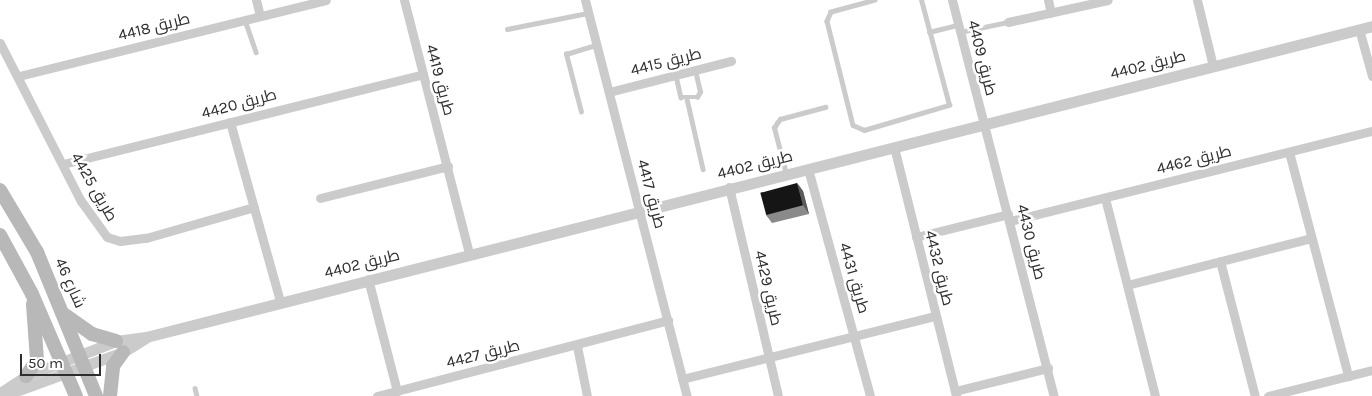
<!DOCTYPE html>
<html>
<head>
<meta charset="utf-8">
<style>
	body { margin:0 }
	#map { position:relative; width:1372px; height:396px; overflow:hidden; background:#fff; font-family:Karla,Cairo,sans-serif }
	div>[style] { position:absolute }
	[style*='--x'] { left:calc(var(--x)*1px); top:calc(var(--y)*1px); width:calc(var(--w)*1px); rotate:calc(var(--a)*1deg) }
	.service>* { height:4.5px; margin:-2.25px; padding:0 2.25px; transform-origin:2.25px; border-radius:2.25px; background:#cbcbcb }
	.minor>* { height:9px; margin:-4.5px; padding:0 4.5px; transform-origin:4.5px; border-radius:4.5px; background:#cbcbcb }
	.tertiary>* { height:11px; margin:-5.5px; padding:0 5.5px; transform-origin:5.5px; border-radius:5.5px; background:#cbcbcb }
	.secondary>* { height:14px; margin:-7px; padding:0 7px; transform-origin:7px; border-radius:7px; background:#b8b8b8 }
	.wall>* { inset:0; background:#8a8a8a }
	.shaded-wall>* { inset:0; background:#5b5b5b }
	.building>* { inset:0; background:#151515; transform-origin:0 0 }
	span { translate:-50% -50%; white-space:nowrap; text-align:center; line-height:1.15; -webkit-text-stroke:5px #fff; paint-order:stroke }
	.street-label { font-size:16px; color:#2e2e2e }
	.scale { position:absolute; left:20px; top:354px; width:81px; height:22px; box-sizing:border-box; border:2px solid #2e2e2e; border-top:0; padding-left:6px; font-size:15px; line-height:18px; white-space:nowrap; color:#2e2e2e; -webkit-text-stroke:4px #fff; paint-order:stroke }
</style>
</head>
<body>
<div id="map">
	<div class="service">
		<div style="--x:875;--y:0;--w:46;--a:164.7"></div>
		<div style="--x:831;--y:12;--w:10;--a:114"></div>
		<div style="--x:827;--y:21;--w:107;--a:76"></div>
		<div style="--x:853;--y:125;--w:12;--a:24"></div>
		<div style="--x:864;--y:130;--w:89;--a:-16.4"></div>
		<div style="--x:949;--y:105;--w:109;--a:-104.9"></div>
		<div style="--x:245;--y:20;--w:34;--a:71"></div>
		<div style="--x:507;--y:29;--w:83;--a:-11.2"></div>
		<div style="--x:929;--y:32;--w:30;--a:-14"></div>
		<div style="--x:960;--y:32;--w:49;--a:-11.8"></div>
		<div style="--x:676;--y:76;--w:22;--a:77"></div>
		<div style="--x:681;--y:97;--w:16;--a:0"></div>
		<div style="--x:697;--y:97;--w:6;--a:-59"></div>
		<div style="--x:700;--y:92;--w:22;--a:-103"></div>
		<div style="--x:687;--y:99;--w:72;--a:77.1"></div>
		<div style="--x:581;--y:112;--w:60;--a:-104.5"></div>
		<div style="--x:566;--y:54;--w:31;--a:-17"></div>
		<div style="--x:786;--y:174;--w:48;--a:-104.6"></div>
		<div style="--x:774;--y:128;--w:6;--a:-59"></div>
		<div style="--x:777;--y:123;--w:5;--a:-53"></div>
		<div style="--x:780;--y:119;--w:47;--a:-14.9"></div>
		<div style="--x:195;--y:388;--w:8;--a:76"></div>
	</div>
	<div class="minor">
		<div style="--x:256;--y:0;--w:16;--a:76"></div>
		<div style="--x:404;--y:0;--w:261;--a:75.6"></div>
		<div style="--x:585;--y:0;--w:409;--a:75.6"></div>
		<div style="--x:952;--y:0;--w:409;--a:75.6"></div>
		<div style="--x:1048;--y:0;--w:13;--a:77"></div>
		<div style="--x:1197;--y:0;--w:68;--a:76.4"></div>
		<div style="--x:1008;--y:22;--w:102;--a:-12.4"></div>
		<div style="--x:1359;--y:29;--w:49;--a:74.5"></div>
		<div style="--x:0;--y:43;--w:178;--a:62.9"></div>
		<div style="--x:81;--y:201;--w:44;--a:54.2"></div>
		<div style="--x:107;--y:237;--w:14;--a:17"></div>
		<div style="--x:120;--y:241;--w:26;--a:-7"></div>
		<div style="--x:146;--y:238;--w:112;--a:-16"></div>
		<div style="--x:19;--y:76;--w:316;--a:-13.9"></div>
		<div style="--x:609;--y:92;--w:126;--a:-14.3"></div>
		<div style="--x:230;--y:122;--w:186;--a:74.4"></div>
		<div style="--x:894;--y:147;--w:257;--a:76"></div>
		<div style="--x:1289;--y:152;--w:232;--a:75.2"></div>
		<div style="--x:63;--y:164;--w:371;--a:-14"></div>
		<div style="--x:808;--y:169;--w:235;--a:74.7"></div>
		<div style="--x:729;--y:187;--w:215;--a:76.8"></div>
		<div style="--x:320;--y:198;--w:132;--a:-14"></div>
		<div style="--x:1105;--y:198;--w:204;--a:75.8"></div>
		<div style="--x:1010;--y:221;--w:373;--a:-14"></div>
		<div style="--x:916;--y:237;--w:95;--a:-14"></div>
		<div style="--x:1220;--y:261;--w:139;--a:75.5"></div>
		<div style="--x:368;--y:279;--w:116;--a:75.5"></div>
		<div style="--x:1127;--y:285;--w:190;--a:-14.3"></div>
		<div style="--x:577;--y:346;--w:51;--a:78.7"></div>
		<div style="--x:682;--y:379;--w:261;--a:-14"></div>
		<div style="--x:955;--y:391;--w:96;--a:-13.9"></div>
		<div style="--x:377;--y:396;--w:301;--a:-14.6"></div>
		<div style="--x:1268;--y:396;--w:107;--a:-14"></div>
	</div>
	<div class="tertiary">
		<div style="--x:0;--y:393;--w:31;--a:-33"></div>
		<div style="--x:26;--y:376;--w:97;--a:-21.3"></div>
		<div style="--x:116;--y:341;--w:30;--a:-8"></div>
		<div style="--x:146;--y:337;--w:1265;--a:-14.23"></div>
		<div style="--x:5;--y:395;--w:126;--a:-20"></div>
		<div style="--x:123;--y:352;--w:26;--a:-32"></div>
	</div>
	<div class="secondary">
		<div style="--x:0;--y:190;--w:72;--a:59.2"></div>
		<div style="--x:37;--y:252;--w:156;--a:67.7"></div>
		<div style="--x:0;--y:235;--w:67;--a:61.5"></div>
		<div style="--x:32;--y:294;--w:111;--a:66.7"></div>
		<div style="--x:65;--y:315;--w:33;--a:35"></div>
		<div style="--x:92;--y:334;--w:25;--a:16"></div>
		<div style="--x:26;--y:376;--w:19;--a:-55"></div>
		<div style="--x:37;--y:360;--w:56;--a:-94.1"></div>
		<div style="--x:110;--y:396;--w:30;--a:-84"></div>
		<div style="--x:113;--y:366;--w:17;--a:-54"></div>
	</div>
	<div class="wall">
		<div style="clip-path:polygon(797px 183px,803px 191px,809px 214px,772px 223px,766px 215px)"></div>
	</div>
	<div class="shaded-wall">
		<div style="clip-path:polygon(797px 183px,803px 191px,809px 214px,803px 205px)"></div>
	</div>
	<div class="building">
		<div style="left:797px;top:183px;width:23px;height:38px;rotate:75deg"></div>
	</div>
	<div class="street-label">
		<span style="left:154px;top:27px;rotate:-14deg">طريق 4418</span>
		<span style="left:982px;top:58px;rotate:76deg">طريق 4409</span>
		<span style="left:666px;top:62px;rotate:-14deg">طريق 4415</span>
		<span style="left:1148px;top:65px;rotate:-14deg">طريق 4402</span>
		<span style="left:440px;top:80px;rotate:75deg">طريق 4419</span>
		<span style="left:239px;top:104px;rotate:-15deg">طريق 4420</span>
		<span style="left:1194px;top:160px;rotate:-14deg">طريق 4462</span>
		<span style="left:755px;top:165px;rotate:-14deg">طريق 4402</span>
		<span style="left:94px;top:187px;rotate:60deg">طريق 4425</span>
		<span style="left:651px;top:194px;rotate:75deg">طريق 4417</span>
		<span style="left:1031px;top:242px;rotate:76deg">طريق 4430</span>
		<span style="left:362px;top:264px;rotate:-14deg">طريق 4402</span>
		<span style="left:939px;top:268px;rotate:76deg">طريق 4432</span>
		<span style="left:854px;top:278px;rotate:74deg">طريق 4431</span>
		<span style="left:70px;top:283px;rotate:66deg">شارع 46</span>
		<span style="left:768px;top:288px;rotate:77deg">طريق 4429</span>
		<span style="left:483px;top:354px;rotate:-14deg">طريق 4427</span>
	</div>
	<div class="scale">50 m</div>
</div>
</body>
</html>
